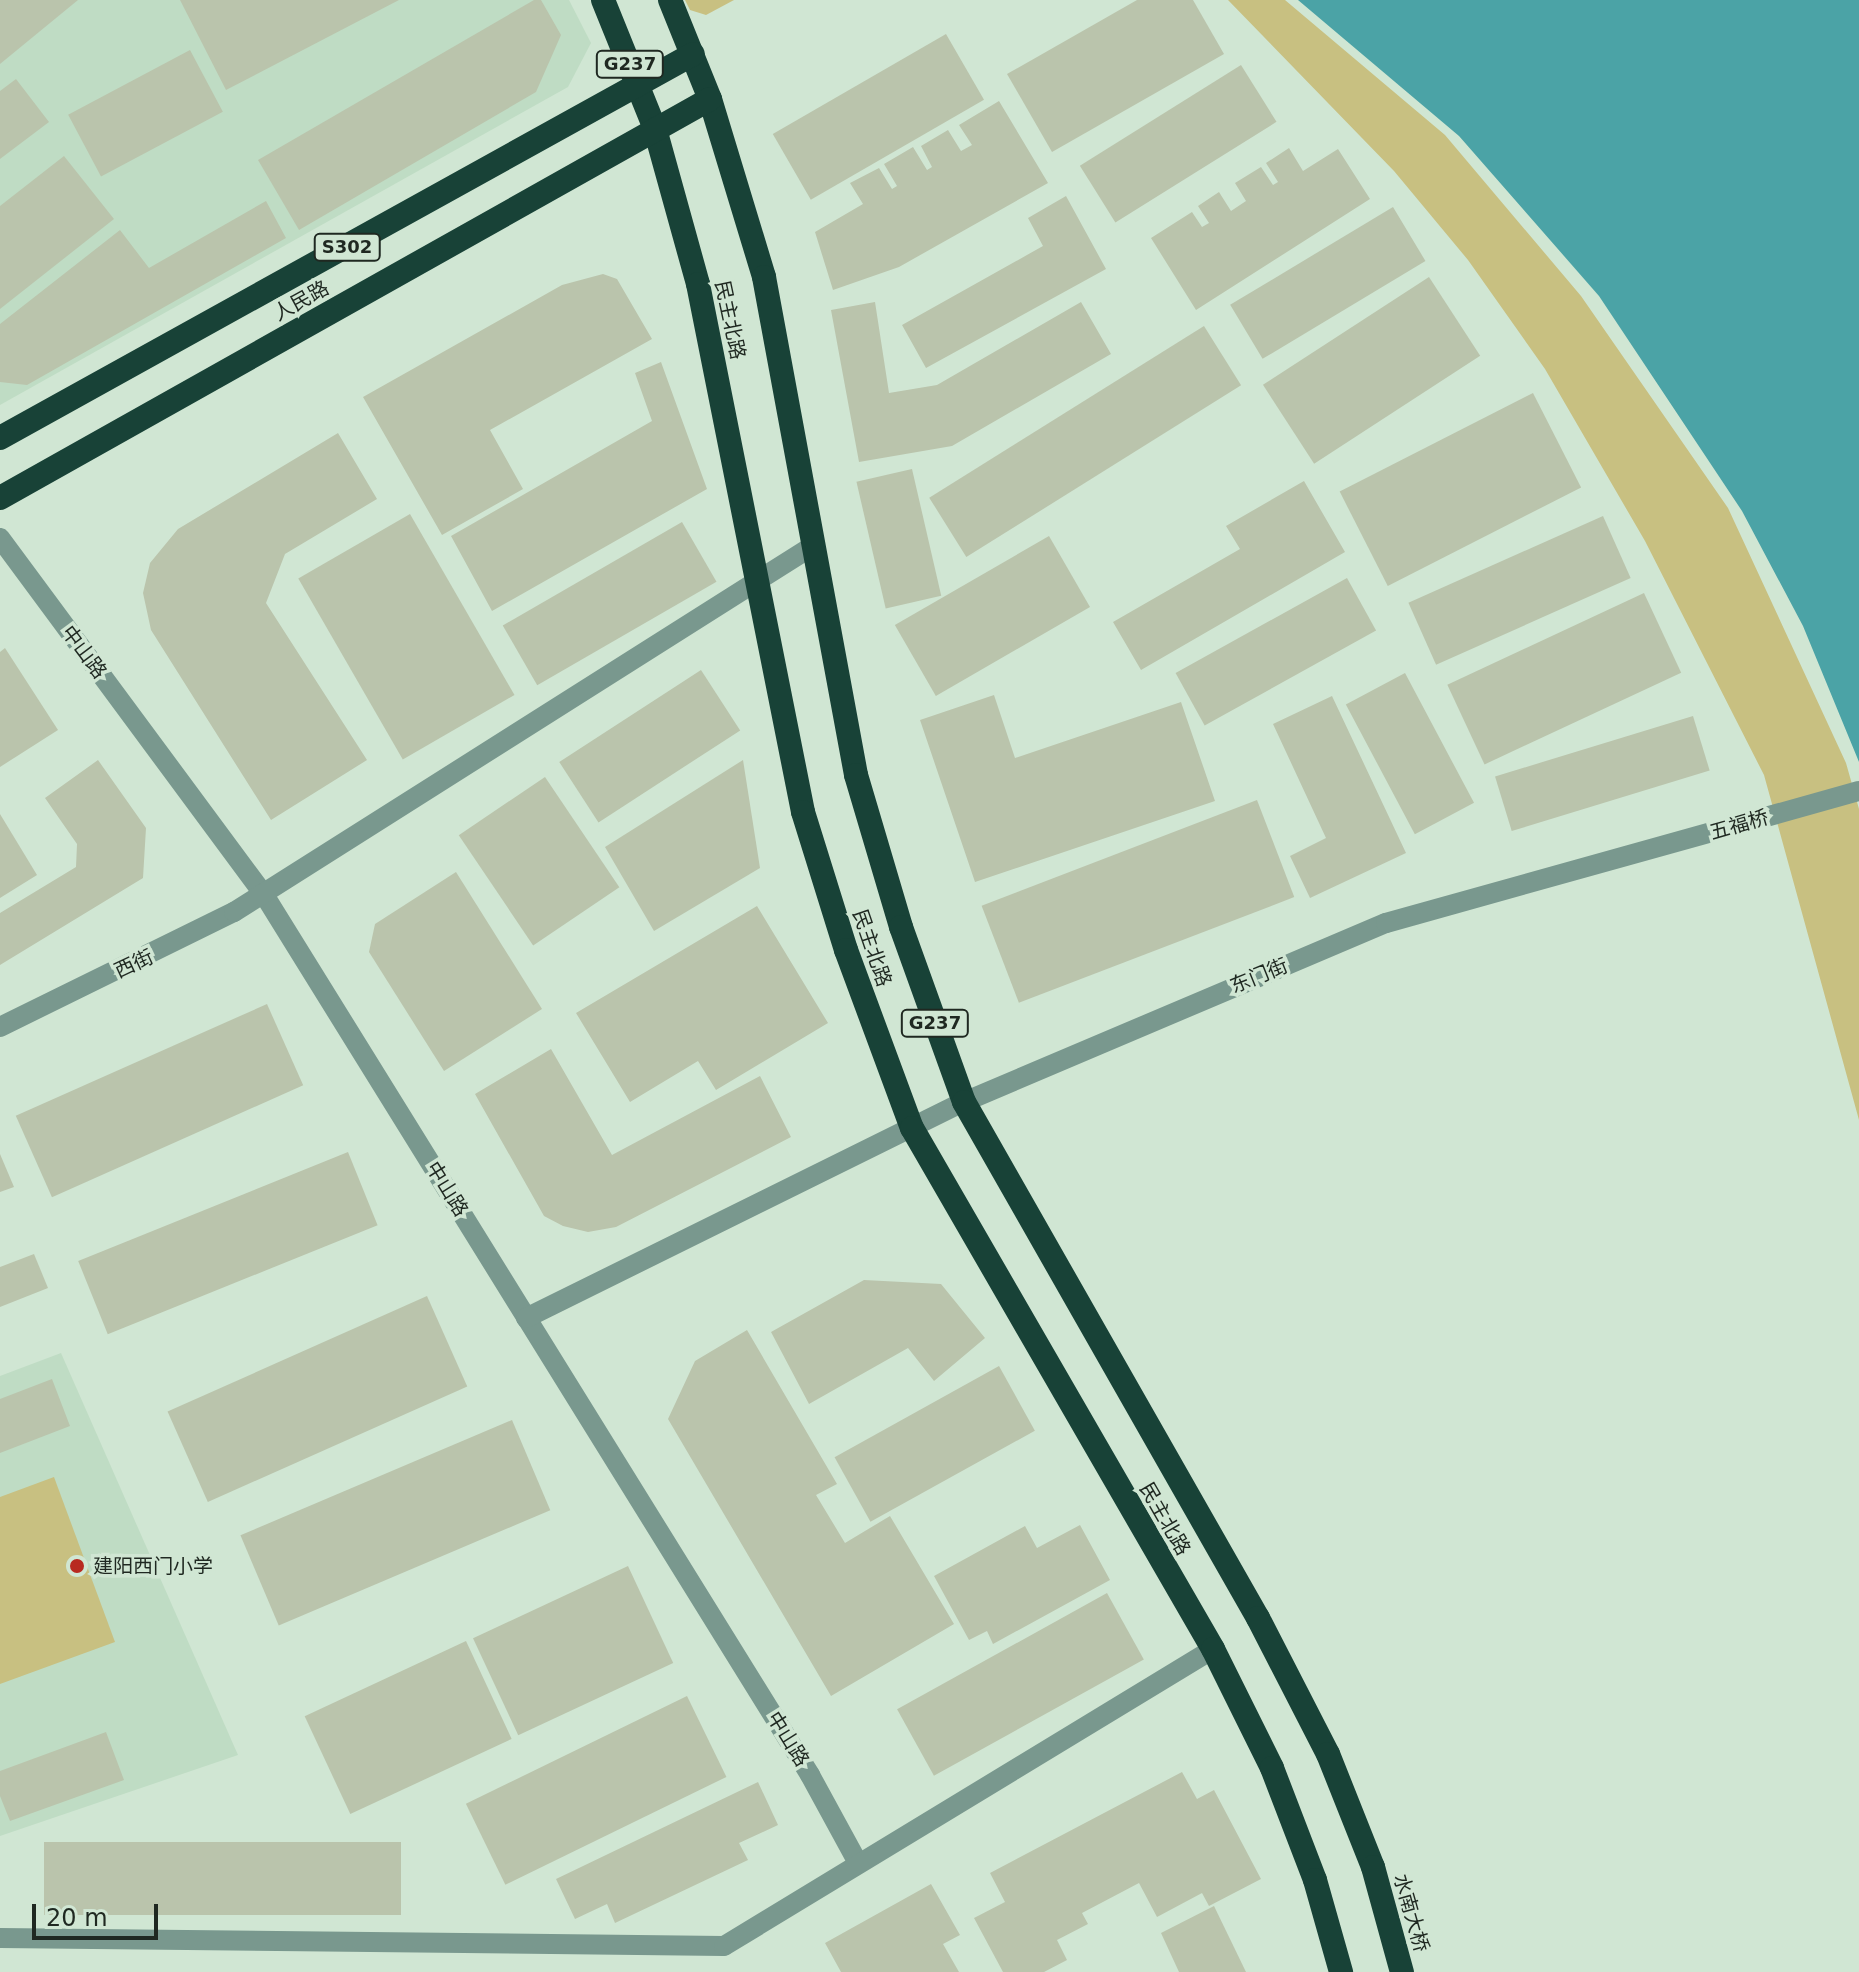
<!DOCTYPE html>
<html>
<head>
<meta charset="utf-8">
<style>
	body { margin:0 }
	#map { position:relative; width:1859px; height:1972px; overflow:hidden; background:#d0e6d3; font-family:"DejaVu Sans","Noto Sans SC",sans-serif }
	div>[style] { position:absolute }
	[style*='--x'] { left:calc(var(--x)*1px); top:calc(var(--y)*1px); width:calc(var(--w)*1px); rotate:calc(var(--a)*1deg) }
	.built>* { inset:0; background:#bfdcc4 }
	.green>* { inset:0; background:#c8c081 }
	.water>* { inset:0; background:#4ba3a6 }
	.building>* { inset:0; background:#bac4ac; transform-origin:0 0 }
	.minor>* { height:20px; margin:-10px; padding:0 10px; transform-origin:10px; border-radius:10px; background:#79988e }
	.highway>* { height:24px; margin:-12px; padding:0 12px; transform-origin:12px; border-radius:12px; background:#184237 }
	.dots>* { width:22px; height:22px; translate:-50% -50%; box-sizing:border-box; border:4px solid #d0e6d3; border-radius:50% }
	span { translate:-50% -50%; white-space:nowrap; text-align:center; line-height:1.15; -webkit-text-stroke:7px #d0e6d3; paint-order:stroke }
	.shield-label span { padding:2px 6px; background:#d0e6d3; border:2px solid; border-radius:6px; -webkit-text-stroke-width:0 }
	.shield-label { font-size:18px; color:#1f2821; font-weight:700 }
	.street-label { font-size:20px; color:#1f2821 }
	.poi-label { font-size:20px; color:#1f2821 }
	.left { translate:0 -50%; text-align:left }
	.scale { position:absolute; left:32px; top:1904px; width:126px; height:36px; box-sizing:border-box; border:4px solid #1f2821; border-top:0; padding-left:10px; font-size:24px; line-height:28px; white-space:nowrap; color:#1f2821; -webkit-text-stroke:6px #d0e6d3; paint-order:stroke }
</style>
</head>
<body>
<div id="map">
	<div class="built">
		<div style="clip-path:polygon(0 0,569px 0,591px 43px,568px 87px,0 405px)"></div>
		<div style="clip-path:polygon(61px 1353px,238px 1755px,0 1836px,0 1376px)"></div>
	</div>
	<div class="green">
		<div style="clip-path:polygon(685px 0,734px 0,706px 15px,690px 10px)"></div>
		<div style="clip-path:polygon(1228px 0,1285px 0,1445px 135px,1581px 296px,1728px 508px,1846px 763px,1859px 809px,1859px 1120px,1764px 775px,1645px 541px,1545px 369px,1468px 260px,1394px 171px)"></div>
		<div style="clip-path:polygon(54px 1477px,115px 1642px,0 1684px,0 1497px)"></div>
	</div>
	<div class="water">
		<div style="clip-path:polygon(1298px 0,1859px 0,1859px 762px,1803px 626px,1742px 511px,1599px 296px,1459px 136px)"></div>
	</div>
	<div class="building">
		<div style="clip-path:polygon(0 0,78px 0,0 64px)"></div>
		<div style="clip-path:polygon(180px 0,399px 0,226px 90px)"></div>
		<div style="clip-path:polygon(534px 0,541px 0,561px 35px,536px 92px,299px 230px,258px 160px)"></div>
		<div style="clip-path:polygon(1137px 0,1193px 0,1224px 54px,1052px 152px,1007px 74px)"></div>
		<div style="left:946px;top:34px;width:76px;height:200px;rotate:60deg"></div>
		<div style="left:190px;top:50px;width:70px;height:138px;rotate:62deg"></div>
		<div style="left:1241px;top:65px;width:67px;height:190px;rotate:58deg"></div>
		<div style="clip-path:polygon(16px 79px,49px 122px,0 159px,0 91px)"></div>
		<div style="clip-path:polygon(999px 101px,1048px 183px,899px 267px,833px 290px,815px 232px,863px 204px,850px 183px,879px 168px,892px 189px,897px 186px,884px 164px,913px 147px,927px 170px,932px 167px,921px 146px,948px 130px,961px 151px,972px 145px,959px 125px)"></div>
		<div style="clip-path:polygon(1289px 148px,1303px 171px,1338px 149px,1370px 199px,1196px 310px,1151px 238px,1192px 212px,1202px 227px,1209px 223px,1198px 206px,1219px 192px,1231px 211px,1246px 201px,1235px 183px,1261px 167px,1273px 185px,1278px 182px,1266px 163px)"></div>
		<div style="clip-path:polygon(64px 156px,114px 219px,0 309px,0 206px)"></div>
		<div style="clip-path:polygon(1066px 196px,1106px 269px,926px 368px,902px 325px,1043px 246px,1028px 218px)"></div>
		<div style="clip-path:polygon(266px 201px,286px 238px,27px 385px,0 382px,0 324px,120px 230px,149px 268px)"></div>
		<div style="left:1393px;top:207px;width:63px;height:190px;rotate:59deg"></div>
		<div style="clip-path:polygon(603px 274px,617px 279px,652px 339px,490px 430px,523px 489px,442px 535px,363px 397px,562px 285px)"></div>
		<div style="left:1429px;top:277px;width:94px;height:198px;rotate:57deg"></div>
		<div style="clip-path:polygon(875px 302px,889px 393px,937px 385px,1081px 302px,1111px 354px,952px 446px,859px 462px,831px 310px)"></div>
		<div style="left:1204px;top:326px;width:70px;height:324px;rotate:58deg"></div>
		<div style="clip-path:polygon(661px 362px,707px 489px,492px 611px,451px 536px,652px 421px,635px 373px)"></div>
		<div style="left:1533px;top:393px;width:106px;height:217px;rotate:63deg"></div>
		<div style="clip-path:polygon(338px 433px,377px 499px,285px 554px,266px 603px,367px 760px,271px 820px,151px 630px,143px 593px,150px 563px,178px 529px)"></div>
		<div style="left:912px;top:469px;width:130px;height:57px;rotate:77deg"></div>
		<div style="clip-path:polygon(1304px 481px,1345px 552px,1141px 670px,1113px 622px,1240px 549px,1226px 526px)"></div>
		<div style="left:410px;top:514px;width:209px;height:129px;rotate:60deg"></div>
		<div style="left:1603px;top:516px;width:68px;height:213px;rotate:66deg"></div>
		<div style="left:682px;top:522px;width:69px;height:207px;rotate:60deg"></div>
		<div style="left:1049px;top:536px;width:82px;height:178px;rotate:60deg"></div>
		<div style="left:1347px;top:578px;width:60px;height:196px;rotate:61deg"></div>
		<div style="left:1644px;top:593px;width:88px;height:217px;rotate:65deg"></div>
		<div style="clip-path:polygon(5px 648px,58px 730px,0 767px,0 652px)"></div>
		<div style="left:701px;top:670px;width:72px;height:169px;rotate:57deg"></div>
		<div style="left:1405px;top:673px;width:147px;height:67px;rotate:62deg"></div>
		<div style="clip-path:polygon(994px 695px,1015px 758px,1181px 702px,1215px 801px,975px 882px,920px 720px)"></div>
		<div style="clip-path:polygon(1332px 696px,1406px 853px,1310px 898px,1290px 856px,1326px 838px,1273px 724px)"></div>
		<div style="left:1693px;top:716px;width:57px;height:207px;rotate:73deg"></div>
		<div style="clip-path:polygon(98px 760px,146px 828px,143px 878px,0 965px,0 913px,76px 867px,77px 844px,45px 798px)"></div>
		<div style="clip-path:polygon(743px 760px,760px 868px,654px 931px,605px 847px)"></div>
		<div style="left:545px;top:777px;width:133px;height:104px;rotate:56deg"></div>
		<div style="left:1257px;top:800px;width:104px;height:295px;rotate:69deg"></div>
		<div style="clip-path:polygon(0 814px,37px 875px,0 898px)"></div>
		<div style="clip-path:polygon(456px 872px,542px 1009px,444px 1071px,369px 952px,375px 924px)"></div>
		<div style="clip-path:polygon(757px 906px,828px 1023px,716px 1090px,698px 1061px,630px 1102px,576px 1013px)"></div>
		<div style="left:267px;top:1004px;width:89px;height:275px;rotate:66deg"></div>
		<div style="clip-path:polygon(551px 1049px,612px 1155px,760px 1076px,791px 1137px,616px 1227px,588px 1232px,563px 1226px,544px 1216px,475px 1094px)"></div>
		<div style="left:348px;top:1152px;width:79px;height:291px;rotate:68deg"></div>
		<div style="clip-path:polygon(0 1154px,14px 1187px,0 1192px)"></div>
		<div style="clip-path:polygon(34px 1254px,48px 1288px,0 1307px,0 1267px)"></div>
		<div style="clip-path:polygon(864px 1280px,941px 1284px,985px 1338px,934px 1381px,908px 1348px,809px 1404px,771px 1332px)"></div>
		<div style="left:427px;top:1296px;width:99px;height:284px;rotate:66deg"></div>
		<div style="clip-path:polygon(747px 1330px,837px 1484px,816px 1495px,845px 1543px,890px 1516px,954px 1624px,831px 1696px,668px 1419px,695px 1361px)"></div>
		<div style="left:999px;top:1366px;width:74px;height:188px;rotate:61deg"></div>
		<div style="clip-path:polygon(52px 1379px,70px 1426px,0 1453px,0 1399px)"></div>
		<div style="left:512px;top:1420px;width:98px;height:295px;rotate:67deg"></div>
		<div style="clip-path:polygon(1080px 1525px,1110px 1580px,993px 1644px,987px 1631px,969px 1640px,934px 1576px,1025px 1526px,1037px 1548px)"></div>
		<div style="left:628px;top:1566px;width:107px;height:171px;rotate:65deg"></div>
		<div style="left:1107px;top:1593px;width:76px;height:240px;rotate:61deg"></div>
		<div style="left:466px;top:1641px;width:108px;height:178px;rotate:65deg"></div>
		<div style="left:687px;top:1696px;width:90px;height:246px;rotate:64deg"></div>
		<div style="clip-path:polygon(106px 1732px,124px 1780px,10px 1821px,0 1796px,0 1771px)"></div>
		<div style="clip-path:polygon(1182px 1772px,1197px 1799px,1214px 1790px,1261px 1879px,1209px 1906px,1202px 1893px,1157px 1917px,1139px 1883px,1082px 1913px,1088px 1924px,1057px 1940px,1067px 1960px,1044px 1972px,1003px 1972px,974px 1918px,1005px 1902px,990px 1873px)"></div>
		<div style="clip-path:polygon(758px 1782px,778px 1825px,739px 1843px,748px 1860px,615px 1923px,607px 1904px,575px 1919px,556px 1879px)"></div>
		<div style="left:44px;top:1842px;width:357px;height:73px"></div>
		<div style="clip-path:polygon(931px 1884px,960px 1935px,943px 1944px,959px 1972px,841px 1972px,825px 1943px)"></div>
		<div style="clip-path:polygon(1214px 1906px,1246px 1972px,1179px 1972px,1161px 1933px)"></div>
	</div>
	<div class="minor">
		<div style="--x:0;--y:538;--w:442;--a:53.5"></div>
		<div style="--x:263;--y:893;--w:1038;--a:58.19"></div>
		<div style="--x:810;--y:1775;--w:100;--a:61.4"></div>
		<div style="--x:0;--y:1027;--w:261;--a:-26.2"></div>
		<div style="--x:234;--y:912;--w:686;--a:-32.32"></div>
		<div style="--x:526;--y:1318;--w:488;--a:-26.3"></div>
		<div style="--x:964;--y:1102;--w:458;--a:-23"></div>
		<div style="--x:1386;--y:923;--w:491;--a:-15.6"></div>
		<div style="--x:0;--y:1938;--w:724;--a:0.63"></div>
		<div style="--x:724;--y:1946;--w:572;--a:-31.27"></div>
	</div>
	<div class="highway">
		<div style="--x:603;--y:0;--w:139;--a:68"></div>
		<div style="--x:655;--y:129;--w:161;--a:74.5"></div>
		<div style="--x:698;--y:284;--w:538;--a:78.75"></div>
		<div style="--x:803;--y:812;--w:145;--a:72.7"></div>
		<div style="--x:846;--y:950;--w:190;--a:69.7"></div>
		<div style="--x:912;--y:1128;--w:602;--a:59.98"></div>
		<div style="--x:1213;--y:1649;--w:133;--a:63.6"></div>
		<div style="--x:1272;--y:1768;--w:120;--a:69"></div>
		<div style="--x:1315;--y:1880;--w:96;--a:74.2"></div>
		<div style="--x:670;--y:0;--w:107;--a:68"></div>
		<div style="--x:710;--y:99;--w:186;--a:73.1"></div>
		<div style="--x:764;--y:277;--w:506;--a:79.53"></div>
		<div style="--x:856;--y:775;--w:159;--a:73.5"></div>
		<div style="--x:901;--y:927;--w:186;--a:70.2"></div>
		<div style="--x:964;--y:1102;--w:594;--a:60.33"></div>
		<div style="--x:1258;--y:1618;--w:153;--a:62.8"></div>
		<div style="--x:1328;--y:1754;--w:122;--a:68.3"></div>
		<div style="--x:1373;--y:1867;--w:109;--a:74.6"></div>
		<div style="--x:0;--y:438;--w:792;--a:-28.99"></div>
		<div style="--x:0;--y:498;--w:814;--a:-29.33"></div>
	</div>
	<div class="dots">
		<div style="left:77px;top:1566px;background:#b82a20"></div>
	</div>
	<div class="shield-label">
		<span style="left:630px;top:64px">G237</span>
		<span style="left:347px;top:247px">S302</span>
		<span style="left:935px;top:1023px">G237</span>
	</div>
	<div class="street-label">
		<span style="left:301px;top:301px;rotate:-29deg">人民路</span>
		<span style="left:730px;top:320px;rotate:78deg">民主北路</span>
		<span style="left:84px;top:652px;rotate:53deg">中山路</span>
		<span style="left:1739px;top:825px;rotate:-16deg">五福桥</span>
		<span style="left:872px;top:948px;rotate:71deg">民主北路</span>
		<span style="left:134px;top:964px;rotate:-25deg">西街</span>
		<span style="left:1259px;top:976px;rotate:-22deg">东门街</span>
		<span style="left:447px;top:1189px;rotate:58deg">中山路</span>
		<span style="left:1165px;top:1519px;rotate:60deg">民主北路</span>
		<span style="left:788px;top:1739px;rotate:58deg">中山路</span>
		<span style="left:1411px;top:1913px;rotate:74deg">水南大桥</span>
	</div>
	<div class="poi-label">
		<span class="left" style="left:93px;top:1566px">建阳西门小学</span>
	</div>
	<div class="scale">20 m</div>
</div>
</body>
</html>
